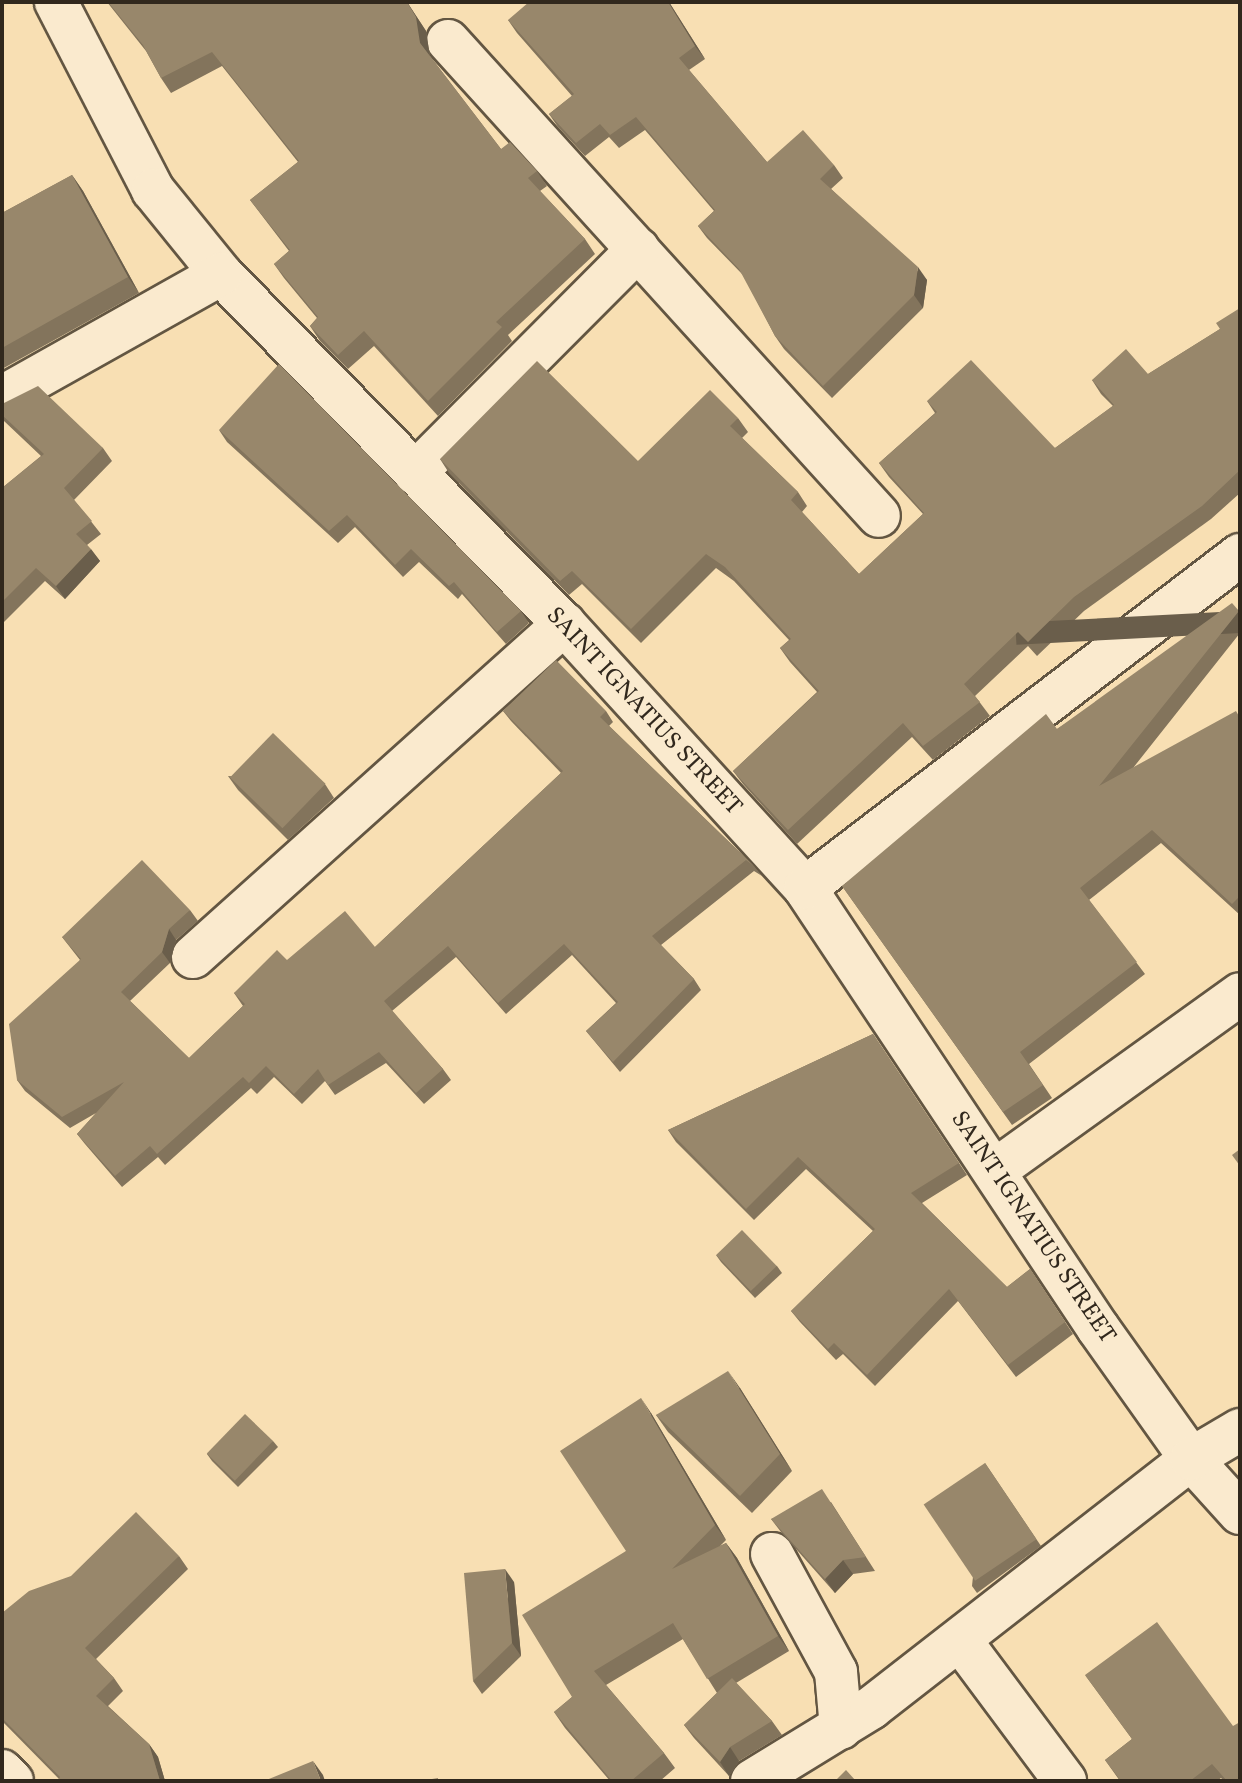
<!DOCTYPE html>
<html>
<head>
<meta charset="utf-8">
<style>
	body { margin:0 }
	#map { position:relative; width:1242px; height:1783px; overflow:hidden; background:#f8dfb3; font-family:Vollkorn,serif }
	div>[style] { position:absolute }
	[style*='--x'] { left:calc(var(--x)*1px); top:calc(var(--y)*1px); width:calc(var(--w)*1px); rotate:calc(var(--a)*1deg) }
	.roads { filter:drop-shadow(2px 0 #635642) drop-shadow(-2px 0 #635642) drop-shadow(0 2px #635642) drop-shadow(0 -2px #635642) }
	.minor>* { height:42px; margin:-21px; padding:0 21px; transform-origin:21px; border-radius:21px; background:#faeace }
	.wall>* { inset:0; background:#83745c }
	.shaded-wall>* { inset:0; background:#6a5e4b; transform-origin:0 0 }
	.building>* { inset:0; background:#98876b; transform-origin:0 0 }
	span { translate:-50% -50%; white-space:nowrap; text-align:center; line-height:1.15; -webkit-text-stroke:6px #faeace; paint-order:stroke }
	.street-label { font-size:24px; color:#31281d }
	.frame { position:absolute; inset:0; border:4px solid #31281d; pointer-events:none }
</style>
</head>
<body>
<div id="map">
	<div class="roads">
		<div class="minor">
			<div style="--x:56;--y:2;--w:212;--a:62.7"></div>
			<div style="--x:153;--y:190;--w:108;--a:51"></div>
			<div style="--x:221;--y:274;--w:490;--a:45.6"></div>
			<div style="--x:564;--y:624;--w:357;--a:47.6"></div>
			<div style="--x:805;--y:888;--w:529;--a:56.34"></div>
			<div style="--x:1098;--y:1328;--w:161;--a:54.6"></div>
			<div style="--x:1191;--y:1459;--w:73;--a:47.8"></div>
			<div style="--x:448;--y:41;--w:641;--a:47.78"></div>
			<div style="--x:2;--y:397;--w:251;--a:-29.3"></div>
			<div style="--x:415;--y:473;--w:316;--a:-45.1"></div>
			<div style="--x:805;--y:888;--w:548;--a:-37.43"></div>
			<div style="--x:193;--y:957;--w:499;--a:-41.9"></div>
			<div style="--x:994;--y:1171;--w:303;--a:-35.7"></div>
			<div style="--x:772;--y:1554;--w:134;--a:61.5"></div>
			<div style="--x:836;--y:1672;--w:56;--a:84.9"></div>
			<div style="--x:960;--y:1640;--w:176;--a:53.3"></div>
			<div style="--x:2;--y:1771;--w:14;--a:45"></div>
			<div style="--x:752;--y:1781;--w:140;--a:-31.5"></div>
			<div style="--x:871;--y:1708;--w:405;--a:-37.9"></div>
			<div style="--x:1191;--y:1459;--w:57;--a:-30.6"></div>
		</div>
	</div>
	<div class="wall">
		<div style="clip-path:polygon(107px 2px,407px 2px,426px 31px,430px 56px,501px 149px,537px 171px,547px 186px,540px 191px,585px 239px,595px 254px,508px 335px,512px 341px,438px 416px,374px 346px,348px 369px,320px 341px,310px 326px,317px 318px,284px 278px,274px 264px,289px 251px,250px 200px,298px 162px,222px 66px,171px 93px,161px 78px,146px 51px)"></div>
		<div style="clip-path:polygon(669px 2px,705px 59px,689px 70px,767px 162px,834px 165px,843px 178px,831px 189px,927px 280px,923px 308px,832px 398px,784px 349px,775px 336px,744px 276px,707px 238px,698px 226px,714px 211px,645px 130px,619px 148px,609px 137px,585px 156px,558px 127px,549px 114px,572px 96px,517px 33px,508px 20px)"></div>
		<div style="clip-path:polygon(72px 175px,83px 191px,139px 293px,2px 369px,2px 213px)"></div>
		<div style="clip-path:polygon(1240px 308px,1240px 493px,1211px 519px,1084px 611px,1037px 656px,1028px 646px,975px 696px,990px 716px,933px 760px,912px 737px,797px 844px,743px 784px,733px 771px,817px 692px,790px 662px,780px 648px,789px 640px,734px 581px,716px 568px,641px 643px,582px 584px,569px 595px,449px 473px,440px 459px,638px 461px,738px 418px,748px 432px,742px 438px,798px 492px,807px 506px,802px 512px,859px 574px,923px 514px,889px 477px,879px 463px,935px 413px,927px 401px,1055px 448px,1113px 406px,1101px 394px,1092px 380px,1148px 374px,1220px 329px)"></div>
		<div style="clip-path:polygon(2px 404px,103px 448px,112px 461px,74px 500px,101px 534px,87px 545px,100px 561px,65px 599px,45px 581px,2px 624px,2px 488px,41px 456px,4px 421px,2px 418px)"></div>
		<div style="clip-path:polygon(219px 430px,521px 611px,529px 623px,506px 644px,462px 594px,458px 599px,419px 562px,403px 577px,355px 527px,338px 543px,227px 442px)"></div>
		<div style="clip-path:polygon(1240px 612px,1240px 633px,1133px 768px,1240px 716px,1240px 915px,1161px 843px,1089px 900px,1145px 974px,1029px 1064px,1052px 1098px,1012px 1125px,842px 886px,1057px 729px)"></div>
		<div style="clip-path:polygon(503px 711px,606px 711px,613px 722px,609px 726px,754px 866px,762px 876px,754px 871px,661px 945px,694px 979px,701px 990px,620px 1072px,586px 1031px,616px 1003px,572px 955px,506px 1014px,456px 957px,392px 1011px,443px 1069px,451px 1080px,424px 1104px,386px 1063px,335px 1095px,325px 1081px,302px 1104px,274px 1077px,257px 1094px,251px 1088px,165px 1165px,158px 1157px,122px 1187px,85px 1144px,77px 1134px,96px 1113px,70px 1128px,25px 1091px,17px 1080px,80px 960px,62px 937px,190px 910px,198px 921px,176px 940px,170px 963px,130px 1001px,189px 1058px,243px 1006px,234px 993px,287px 960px,375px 947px,561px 773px,511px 721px)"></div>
		<div style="clip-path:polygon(228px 776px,325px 784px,334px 798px,288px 840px,238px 790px)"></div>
		<div style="clip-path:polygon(873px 1034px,967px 1175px,922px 1203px,1007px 1287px,1030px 1269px,1073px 1334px,1016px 1377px,958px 1301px,875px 1386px,843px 1354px,836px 1360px,800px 1322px,791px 1311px,873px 1231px,806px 1169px,754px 1220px,676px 1142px,668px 1130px)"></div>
		<div style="clip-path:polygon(716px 1255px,777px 1266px,782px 1273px,755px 1298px,721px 1262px)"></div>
		<div style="clip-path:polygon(740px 1388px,792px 1471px,752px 1513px,668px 1432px,656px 1415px)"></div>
		<div style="clip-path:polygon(651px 1413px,726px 1540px,720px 1546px,726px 1543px,737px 1558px,789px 1651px,736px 1683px,772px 1721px,782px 1735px,739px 1761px,729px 1776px,694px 1738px,684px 1725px,717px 1693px,683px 1639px,606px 1685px,664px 1753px,675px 1768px,660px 1781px,610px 1781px,565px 1728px,554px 1712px,572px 1697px,626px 1551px)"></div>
		<div style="clip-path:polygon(273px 1441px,278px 1447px,238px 1487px,212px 1461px,207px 1454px)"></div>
		<div style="clip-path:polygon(985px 1463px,1041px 1546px,977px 1593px,972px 1586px)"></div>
		<div style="clip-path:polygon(831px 1502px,875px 1571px,853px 1574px,835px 1593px,781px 1532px,771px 1519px)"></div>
		<div style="clip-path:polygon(179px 1556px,188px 1569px,96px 1659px,114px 1678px,123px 1691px,108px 1706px,149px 1744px,158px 1757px,165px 1781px,57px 1781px,59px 1779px,2px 1721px,2px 1613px)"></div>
		<div style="clip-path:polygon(514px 1582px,521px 1656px,482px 1694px,473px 1681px)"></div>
		<div style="clip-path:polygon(1085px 1675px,1240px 1781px,1224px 1781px,1221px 1778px,1217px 1781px,1120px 1781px,1105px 1760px,1132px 1739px)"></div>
	</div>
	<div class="shaded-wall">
		<div style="clip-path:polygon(407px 2px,426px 31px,430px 57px,420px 43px)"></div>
		<div style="clip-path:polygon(668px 2px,669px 2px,705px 59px,695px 46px)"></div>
		<div style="clip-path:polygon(72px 175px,83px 191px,139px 293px,128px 277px)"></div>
		<div style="clip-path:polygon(918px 267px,927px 280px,923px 308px,914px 295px)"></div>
		<div style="clip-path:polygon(91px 549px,100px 561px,65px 599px,56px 586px)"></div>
		<div style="left:1239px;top:611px;width:22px;height:224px;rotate:87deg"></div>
		<div style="clip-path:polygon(169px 929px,176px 940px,170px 963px,162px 952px)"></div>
		<div style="clip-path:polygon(728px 1371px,740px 1388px,792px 1471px,780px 1454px)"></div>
		<div style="clip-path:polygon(641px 1398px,651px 1413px,726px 1540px,715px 1525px)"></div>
		<div style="clip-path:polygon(726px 1543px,737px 1558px,789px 1651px,778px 1636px)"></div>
		<div style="clip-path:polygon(843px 1560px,853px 1574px,835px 1593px,825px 1579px)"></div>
		<div style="clip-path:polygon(505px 1569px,514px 1582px,521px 1656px,512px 1643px)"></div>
		<div style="clip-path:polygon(149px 1744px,158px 1757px,165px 1781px,160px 1781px)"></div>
		<div style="clip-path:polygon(730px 1747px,739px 1761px,729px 1776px,720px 1762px)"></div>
		<div style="clip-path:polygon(313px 1761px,323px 1775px,325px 1781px,321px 1781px)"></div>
	</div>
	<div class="building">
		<div style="clip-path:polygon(108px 2px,407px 2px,416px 17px,420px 43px,501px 149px,510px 142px,537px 171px,528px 178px,585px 239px,496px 322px,502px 327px,428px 401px,364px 331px,338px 355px,310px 326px,318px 317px,274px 264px,290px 250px,250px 200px,299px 161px,212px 52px,161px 78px,143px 45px)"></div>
		<div style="clip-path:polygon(529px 2px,668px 2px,695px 46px,679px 58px,767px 162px,803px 130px,834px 165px,820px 179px,918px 267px,914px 295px,823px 386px,775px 336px,739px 269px,698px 226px,715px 210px,636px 117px,610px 135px,600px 124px,576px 143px,549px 114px,574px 94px,508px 20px)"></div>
		<div style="clip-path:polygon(72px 175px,128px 277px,2px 348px,2px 213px)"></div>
		<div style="clip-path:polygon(1240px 308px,1240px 470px,1202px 506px,1074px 597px,1028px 642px,1018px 632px,964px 684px,980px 702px,923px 746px,903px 723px,788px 830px,733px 771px,819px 691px,780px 648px,791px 639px,725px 567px,706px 554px,631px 629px,572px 571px,560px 581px,440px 459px,537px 361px,638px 461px,710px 390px,738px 418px,730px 426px,798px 492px,791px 500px,859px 574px,924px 513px,879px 463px,937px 412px,927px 401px,971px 360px,1055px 448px,1114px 405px,1092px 380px,1126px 349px,1148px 374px,1220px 329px,1216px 323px)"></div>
		<div style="clip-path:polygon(279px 364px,521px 611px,497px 632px,454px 582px,449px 586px,411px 549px,395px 565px,347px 515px,329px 531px,219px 430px)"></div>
		<div style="clip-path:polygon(38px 386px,103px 448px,64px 488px,92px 521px,76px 534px,91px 549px,56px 586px,36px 568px,2px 602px,2px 488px,44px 454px,2px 415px,2px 404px)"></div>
		<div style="clip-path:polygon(1232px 603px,1239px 611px,1099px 786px,1236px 711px,1240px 718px,1240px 896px,1232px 904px,1152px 830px,1080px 888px,1137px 962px,1020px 1052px,1043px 1085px,1003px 1112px,842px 886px,1046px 714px,1057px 729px)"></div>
		<div style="clip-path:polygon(556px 660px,606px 711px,600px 717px,754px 866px,746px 860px,652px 936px,694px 979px,613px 1062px,586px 1031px,618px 1002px,564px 944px,498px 1003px,448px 946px,384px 1001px,443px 1069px,416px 1093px,379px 1052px,328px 1085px,318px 1069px,294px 1094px,266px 1066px,249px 1083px,243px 1077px,157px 1154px,150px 1146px,115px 1176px,77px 1134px,124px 1082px,62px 1117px,17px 1080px,9px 1024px,81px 959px,62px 937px,142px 860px,190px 910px,169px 929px,162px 952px,121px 992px,189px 1058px,245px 1004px,234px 993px,277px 950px,287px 960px,345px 911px,375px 947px,563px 771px,503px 711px)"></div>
		<div style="left:273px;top:733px;width:73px;height:62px;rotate:44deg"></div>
		<div style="clip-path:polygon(873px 1034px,959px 1163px,911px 1193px,1007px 1287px,1030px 1269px,1065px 1322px,1008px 1365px,949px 1289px,867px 1375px,834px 1343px,828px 1349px,791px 1311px,875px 1229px,798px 1157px,746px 1209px,668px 1130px)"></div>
		<div style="clip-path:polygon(1240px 1149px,1240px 1166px,1232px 1155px)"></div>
		<div style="left:742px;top:1230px;width:50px;height:36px;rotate:46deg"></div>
		<div style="clip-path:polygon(728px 1371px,780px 1454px,740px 1496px,656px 1415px)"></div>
		<div style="clip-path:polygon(641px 1398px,715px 1525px,672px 1569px,726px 1543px,778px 1636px,707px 1679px,673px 1623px,594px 1671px,664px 1753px,631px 1781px,612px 1781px,554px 1712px,572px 1697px,522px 1615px,626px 1551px,560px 1451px)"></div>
		<div style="left:245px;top:1414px;width:39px;height:55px;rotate:44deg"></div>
		<div style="left:985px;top:1463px;width:92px;height:74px;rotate:56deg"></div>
		<div style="clip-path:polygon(822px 1489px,866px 1557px,843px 1560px,825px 1579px,771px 1519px)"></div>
		<div style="clip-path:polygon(136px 1512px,179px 1556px,85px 1648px,114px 1678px,96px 1696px,149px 1744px,160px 1781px,57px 1781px,60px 1777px,2px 1718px,2px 1613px,29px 1591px,71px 1576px)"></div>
		<div style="clip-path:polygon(505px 1569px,512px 1643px,473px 1681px,464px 1573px)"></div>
		<div style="clip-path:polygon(1157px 1622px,1233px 1726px,1240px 1722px,1240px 1781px,1227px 1781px,1212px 1764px,1190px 1781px,1121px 1781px,1105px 1760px,1132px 1739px,1085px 1675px)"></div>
		<div style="clip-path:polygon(732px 1678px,772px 1721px,730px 1747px,720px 1762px,684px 1725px)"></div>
		<div style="clip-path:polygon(313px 1761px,321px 1781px,264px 1781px)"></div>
		<div style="clip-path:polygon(846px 1770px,856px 1781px,835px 1781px)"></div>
		<div style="clip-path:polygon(438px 1778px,438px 1781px,420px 1781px)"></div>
	</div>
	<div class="street-label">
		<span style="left:643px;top:712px;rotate:47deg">SAINT IGNATIUS STREET</span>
		<span style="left:1032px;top:1228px;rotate:56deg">SAINT IGNATIUS STREET</span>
	</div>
	<div class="frame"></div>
</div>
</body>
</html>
